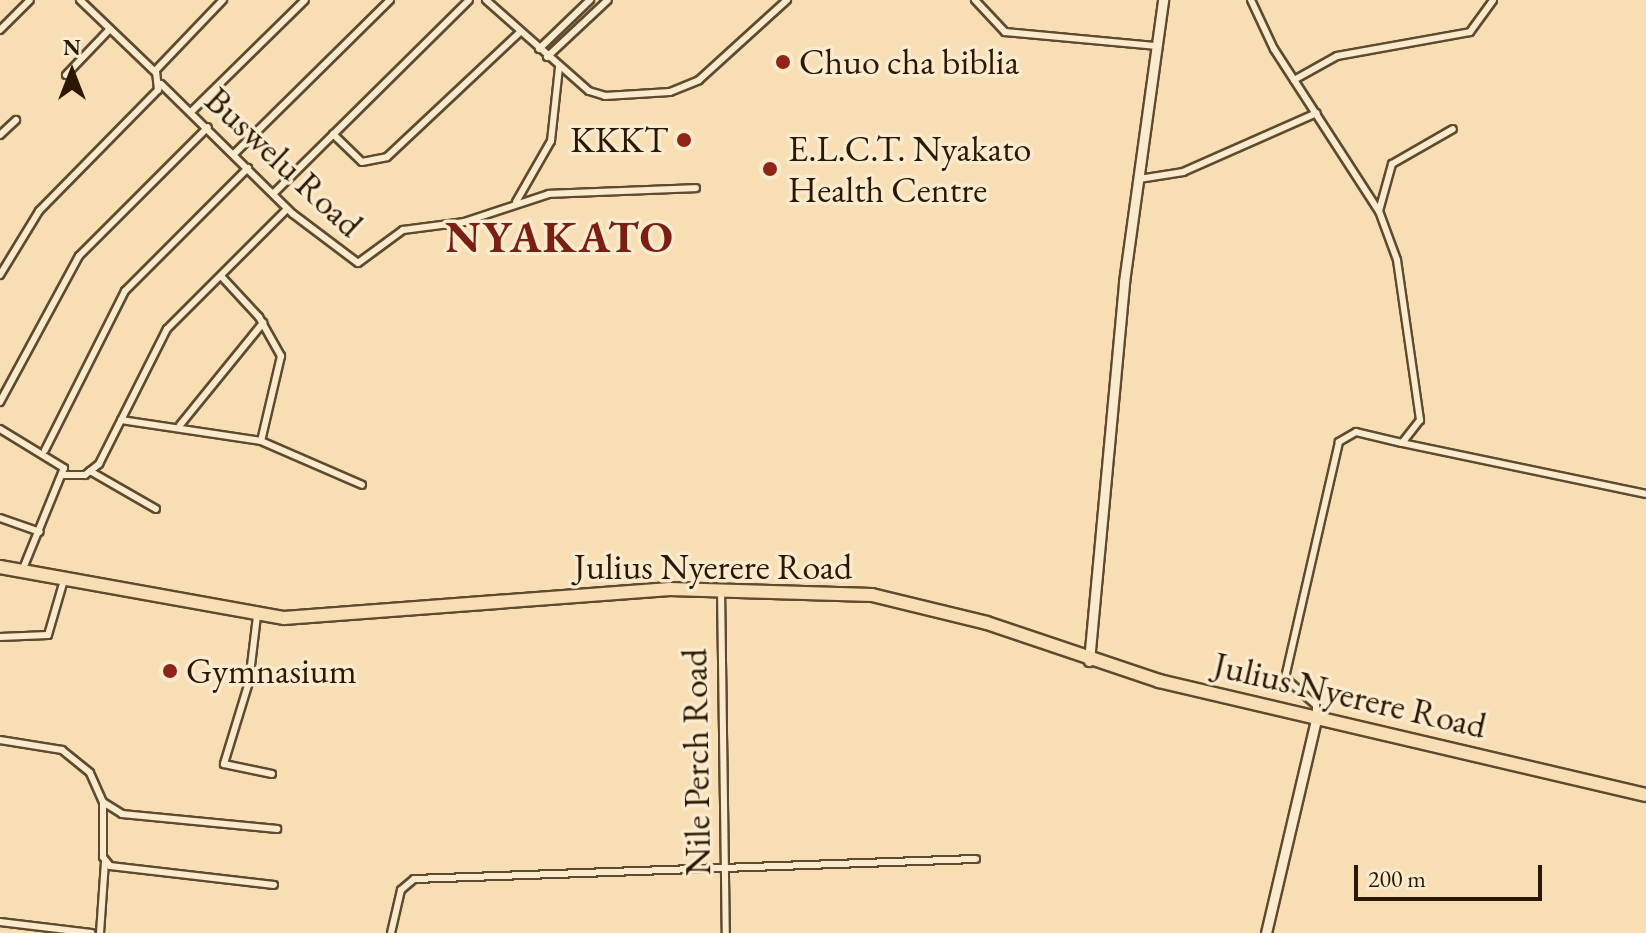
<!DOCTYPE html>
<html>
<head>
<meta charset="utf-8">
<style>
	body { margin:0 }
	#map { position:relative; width:1646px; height:933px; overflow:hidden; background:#f7deb4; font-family:"EB Garamond",serif }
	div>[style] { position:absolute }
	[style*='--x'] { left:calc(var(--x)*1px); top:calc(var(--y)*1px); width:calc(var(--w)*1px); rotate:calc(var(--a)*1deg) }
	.roads { filter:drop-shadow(2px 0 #5f4a2d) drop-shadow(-2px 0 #5f4a2d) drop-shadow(0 2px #5f4a2d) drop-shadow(0 -2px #5f4a2d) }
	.street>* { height:6px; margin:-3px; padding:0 3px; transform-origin:3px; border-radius:3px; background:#faeace }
	.secondary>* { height:9px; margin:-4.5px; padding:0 4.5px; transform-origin:4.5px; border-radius:4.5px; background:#faeace }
	.highway>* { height:12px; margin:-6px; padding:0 6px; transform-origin:6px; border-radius:6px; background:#f7deb4 }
	.dots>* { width:22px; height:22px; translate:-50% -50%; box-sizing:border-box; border:4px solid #faeace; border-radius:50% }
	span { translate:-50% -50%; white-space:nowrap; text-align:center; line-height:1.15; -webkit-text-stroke:7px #faeace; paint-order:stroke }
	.poi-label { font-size:36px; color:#2c1800 }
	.left { translate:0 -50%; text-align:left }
	.right { translate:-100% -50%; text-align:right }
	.street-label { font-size:36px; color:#2c1800 }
	.district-label { font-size:44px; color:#7a1f14; font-weight:700; letter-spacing:2px }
	.north { position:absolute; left:32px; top:32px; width:80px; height:80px; -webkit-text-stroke:6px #faeace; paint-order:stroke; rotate:0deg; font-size:22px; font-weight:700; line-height:32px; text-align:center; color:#2c1800 }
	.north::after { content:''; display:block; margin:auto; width:28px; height:36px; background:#2c1800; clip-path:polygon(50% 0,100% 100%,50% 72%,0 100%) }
	.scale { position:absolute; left:1354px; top:865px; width:188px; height:36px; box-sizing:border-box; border:4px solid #2c1800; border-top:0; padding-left:10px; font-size:24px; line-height:28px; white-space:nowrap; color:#2c1800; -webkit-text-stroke:6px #faeace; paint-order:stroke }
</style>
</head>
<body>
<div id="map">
	<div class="roads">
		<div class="street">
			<div style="--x:80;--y:0;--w:104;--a:43.8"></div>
			<div style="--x:486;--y:0;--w:137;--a:41.5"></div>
			<div style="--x:589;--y:91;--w:17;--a:17"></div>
			<div style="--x:605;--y:96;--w:65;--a:-3.5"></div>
			<div style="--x:670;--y:92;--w:31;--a:-22"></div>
			<div style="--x:699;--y:80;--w:119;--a:-42.3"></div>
			<div style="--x:975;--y:0;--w:44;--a:46.8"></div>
			<div style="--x:1005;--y:32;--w:153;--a:5.3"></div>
			<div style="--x:1251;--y:0;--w:54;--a:64.9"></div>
			<div style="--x:1274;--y:49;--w:193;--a:57.1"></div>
			<div style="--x:1379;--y:211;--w:52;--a:69.8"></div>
			<div style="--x:1397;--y:260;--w:162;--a:81.8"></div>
			<div style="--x:1420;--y:420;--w:29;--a:128"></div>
			<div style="--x:1402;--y:443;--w:47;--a:-166.6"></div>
			<div style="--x:1356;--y:432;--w:20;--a:150"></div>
			<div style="--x:1339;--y:442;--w:242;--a:102.9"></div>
			<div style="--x:1285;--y:678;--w:41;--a:41.1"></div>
			<div style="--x:1316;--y:705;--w:14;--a:90"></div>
			<div style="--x:0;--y:30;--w:42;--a:-45"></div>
			<div style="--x:539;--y:49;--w:71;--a:-43.9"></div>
			<div style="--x:547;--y:57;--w:83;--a:-43.1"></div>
			<div style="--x:66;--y:75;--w:62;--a:-46.3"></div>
			<div style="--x:1294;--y:80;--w:49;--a:-29.2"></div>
			<div style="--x:1337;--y:56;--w:135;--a:-10.2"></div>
			<div style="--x:1470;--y:32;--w:39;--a:-54"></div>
			<div style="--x:161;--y:84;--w:185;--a:44.6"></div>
			<div style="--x:293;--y:214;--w:81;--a:37"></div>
			<div style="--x:358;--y:263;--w:56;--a:-36.3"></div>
			<div style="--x:403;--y:230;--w:62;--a:-7.5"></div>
			<div style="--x:464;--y:222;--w:89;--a:-18.2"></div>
			<div style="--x:549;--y:194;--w:147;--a:-2.3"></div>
			<div style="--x:192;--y:111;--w:158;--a:-44.5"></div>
			<div style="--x:333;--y:134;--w:40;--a:44"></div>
			<div style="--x:362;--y:162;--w:25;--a:-11"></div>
			<div style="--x:387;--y:157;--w:181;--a:-43.2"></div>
			<div style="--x:0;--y:135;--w:22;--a:-43"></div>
			<div style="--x:234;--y:154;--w:219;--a:-44.6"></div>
			<div style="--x:1139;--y:179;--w:45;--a:-9"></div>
			<div style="--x:1183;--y:172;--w:146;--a:-23.8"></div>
			<div style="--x:274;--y:193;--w:274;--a:-44.7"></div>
			<div style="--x:516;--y:202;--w:70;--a:-60.2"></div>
			<div style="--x:551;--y:141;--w:74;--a:-83.8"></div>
			<div style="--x:1379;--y:211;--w:49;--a:-74.5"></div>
			<div style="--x:1392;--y:164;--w:70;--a:-29.8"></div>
			<div style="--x:0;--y:275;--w:75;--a:-58.6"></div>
			<div style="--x:39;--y:211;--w:170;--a:-45.5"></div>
			<div style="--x:158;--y:90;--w:20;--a:-96"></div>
			<div style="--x:156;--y:70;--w:97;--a:-46.3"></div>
			<div style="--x:221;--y:276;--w:56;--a:47.2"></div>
			<div style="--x:259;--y:317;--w:45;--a:60.6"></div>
			<div style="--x:281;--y:356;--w:87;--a:103.2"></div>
			<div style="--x:0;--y:402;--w:166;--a:-61.6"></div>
			<div style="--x:79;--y:256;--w:182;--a:-45"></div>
			<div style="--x:121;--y:420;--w:142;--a:8.5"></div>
			<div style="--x:261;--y:441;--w:110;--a:23.5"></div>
			<div style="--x:180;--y:425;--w:132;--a:-50.9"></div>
			<div style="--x:0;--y:429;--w:75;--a:31.4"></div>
			<div style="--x:64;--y:468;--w:111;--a:112.2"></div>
			<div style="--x:1402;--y:443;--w:249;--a:11.8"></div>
			<div style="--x:45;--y:450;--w:178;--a:-63.3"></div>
			<div style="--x:125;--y:291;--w:174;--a:-45"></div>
			<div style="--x:90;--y:471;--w:76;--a:29.9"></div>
			<div style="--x:64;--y:475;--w:21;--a:0"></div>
			<div style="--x:85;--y:475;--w:18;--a:-38"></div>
			<div style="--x:99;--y:464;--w:151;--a:-63.3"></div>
			<div style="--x:167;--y:329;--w:170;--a:-45"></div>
			<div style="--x:0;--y:518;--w:42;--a:19.3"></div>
			<div style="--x:721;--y:589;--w:344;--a:89.2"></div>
			<div style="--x:257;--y:616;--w:66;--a:96.9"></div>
			<div style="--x:249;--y:682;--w:86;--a:107"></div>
			<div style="--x:224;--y:764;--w:49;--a:11.8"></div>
			<div style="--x:0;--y:637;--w:48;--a:-2.4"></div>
			<div style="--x:48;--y:635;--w:57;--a:-73.8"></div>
			<div style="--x:0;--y:740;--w:63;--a:9.2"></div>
			<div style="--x:62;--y:750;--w:36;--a:39"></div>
			<div style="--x:90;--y:773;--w:32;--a:66"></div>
			<div style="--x:103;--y:802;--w:22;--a:32"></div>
			<div style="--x:122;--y:814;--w:156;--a:5.5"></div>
			<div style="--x:103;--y:802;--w:55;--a:90"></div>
			<div style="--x:103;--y:857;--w:11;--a:52"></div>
			<div style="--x:110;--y:866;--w:165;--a:6.6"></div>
			<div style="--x:0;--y:922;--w:92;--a:6.9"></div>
			<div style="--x:100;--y:933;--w:71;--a:-86"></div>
			<div style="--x:391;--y:933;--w:44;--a:-76.9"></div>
			<div style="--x:401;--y:890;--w:17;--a:-40"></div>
			<div style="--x:414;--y:879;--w:562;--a:-2.04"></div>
		</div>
		<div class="secondary">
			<div style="--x:1089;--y:661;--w:381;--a:-84.7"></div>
			<div style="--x:1124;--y:282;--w:285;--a:-82.1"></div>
			<div style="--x:1266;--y:933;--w:220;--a:-76.8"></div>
		</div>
		<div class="highway">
			<div style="--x:0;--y:567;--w:289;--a:10.2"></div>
			<div style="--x:284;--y:618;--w:387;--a:-4.3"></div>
			<div style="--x:670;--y:589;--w:202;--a:1.7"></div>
			<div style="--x:872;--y:595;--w:118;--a:13.7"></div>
			<div style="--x:987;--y:623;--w:182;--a:18.6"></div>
			<div style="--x:1159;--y:681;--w:500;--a:13.17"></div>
		</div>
	</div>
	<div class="dots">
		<div style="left:783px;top:62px;background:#8f2418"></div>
		<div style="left:684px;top:140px;background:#8f2418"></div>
		<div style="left:770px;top:169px;background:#8f2418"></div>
		<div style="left:170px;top:671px;background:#8f2418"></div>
	</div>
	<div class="poi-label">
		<span class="left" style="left:799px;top:62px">Chuo cha biblia</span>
		<span class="right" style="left:668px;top:140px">KKKT</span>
		<span class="left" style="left:788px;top:169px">E.L.C.T. Nyakato<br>Health Centre</span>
		<span class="left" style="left:186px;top:671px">Gymnasium</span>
	</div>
	<div class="street-label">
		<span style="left:284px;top:162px;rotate:43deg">Buswelu Road</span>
		<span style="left:713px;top:567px">Julius Nyerere Road</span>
		<span style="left:1350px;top:695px;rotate:13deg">Julius Nyerere Road</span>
		<span style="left:696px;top:762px;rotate:-91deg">Nile Perch Road</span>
	</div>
	<div class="district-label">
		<span style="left:560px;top:237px">NYAKATO</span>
	</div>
	<div class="north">N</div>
	<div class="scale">200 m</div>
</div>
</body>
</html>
